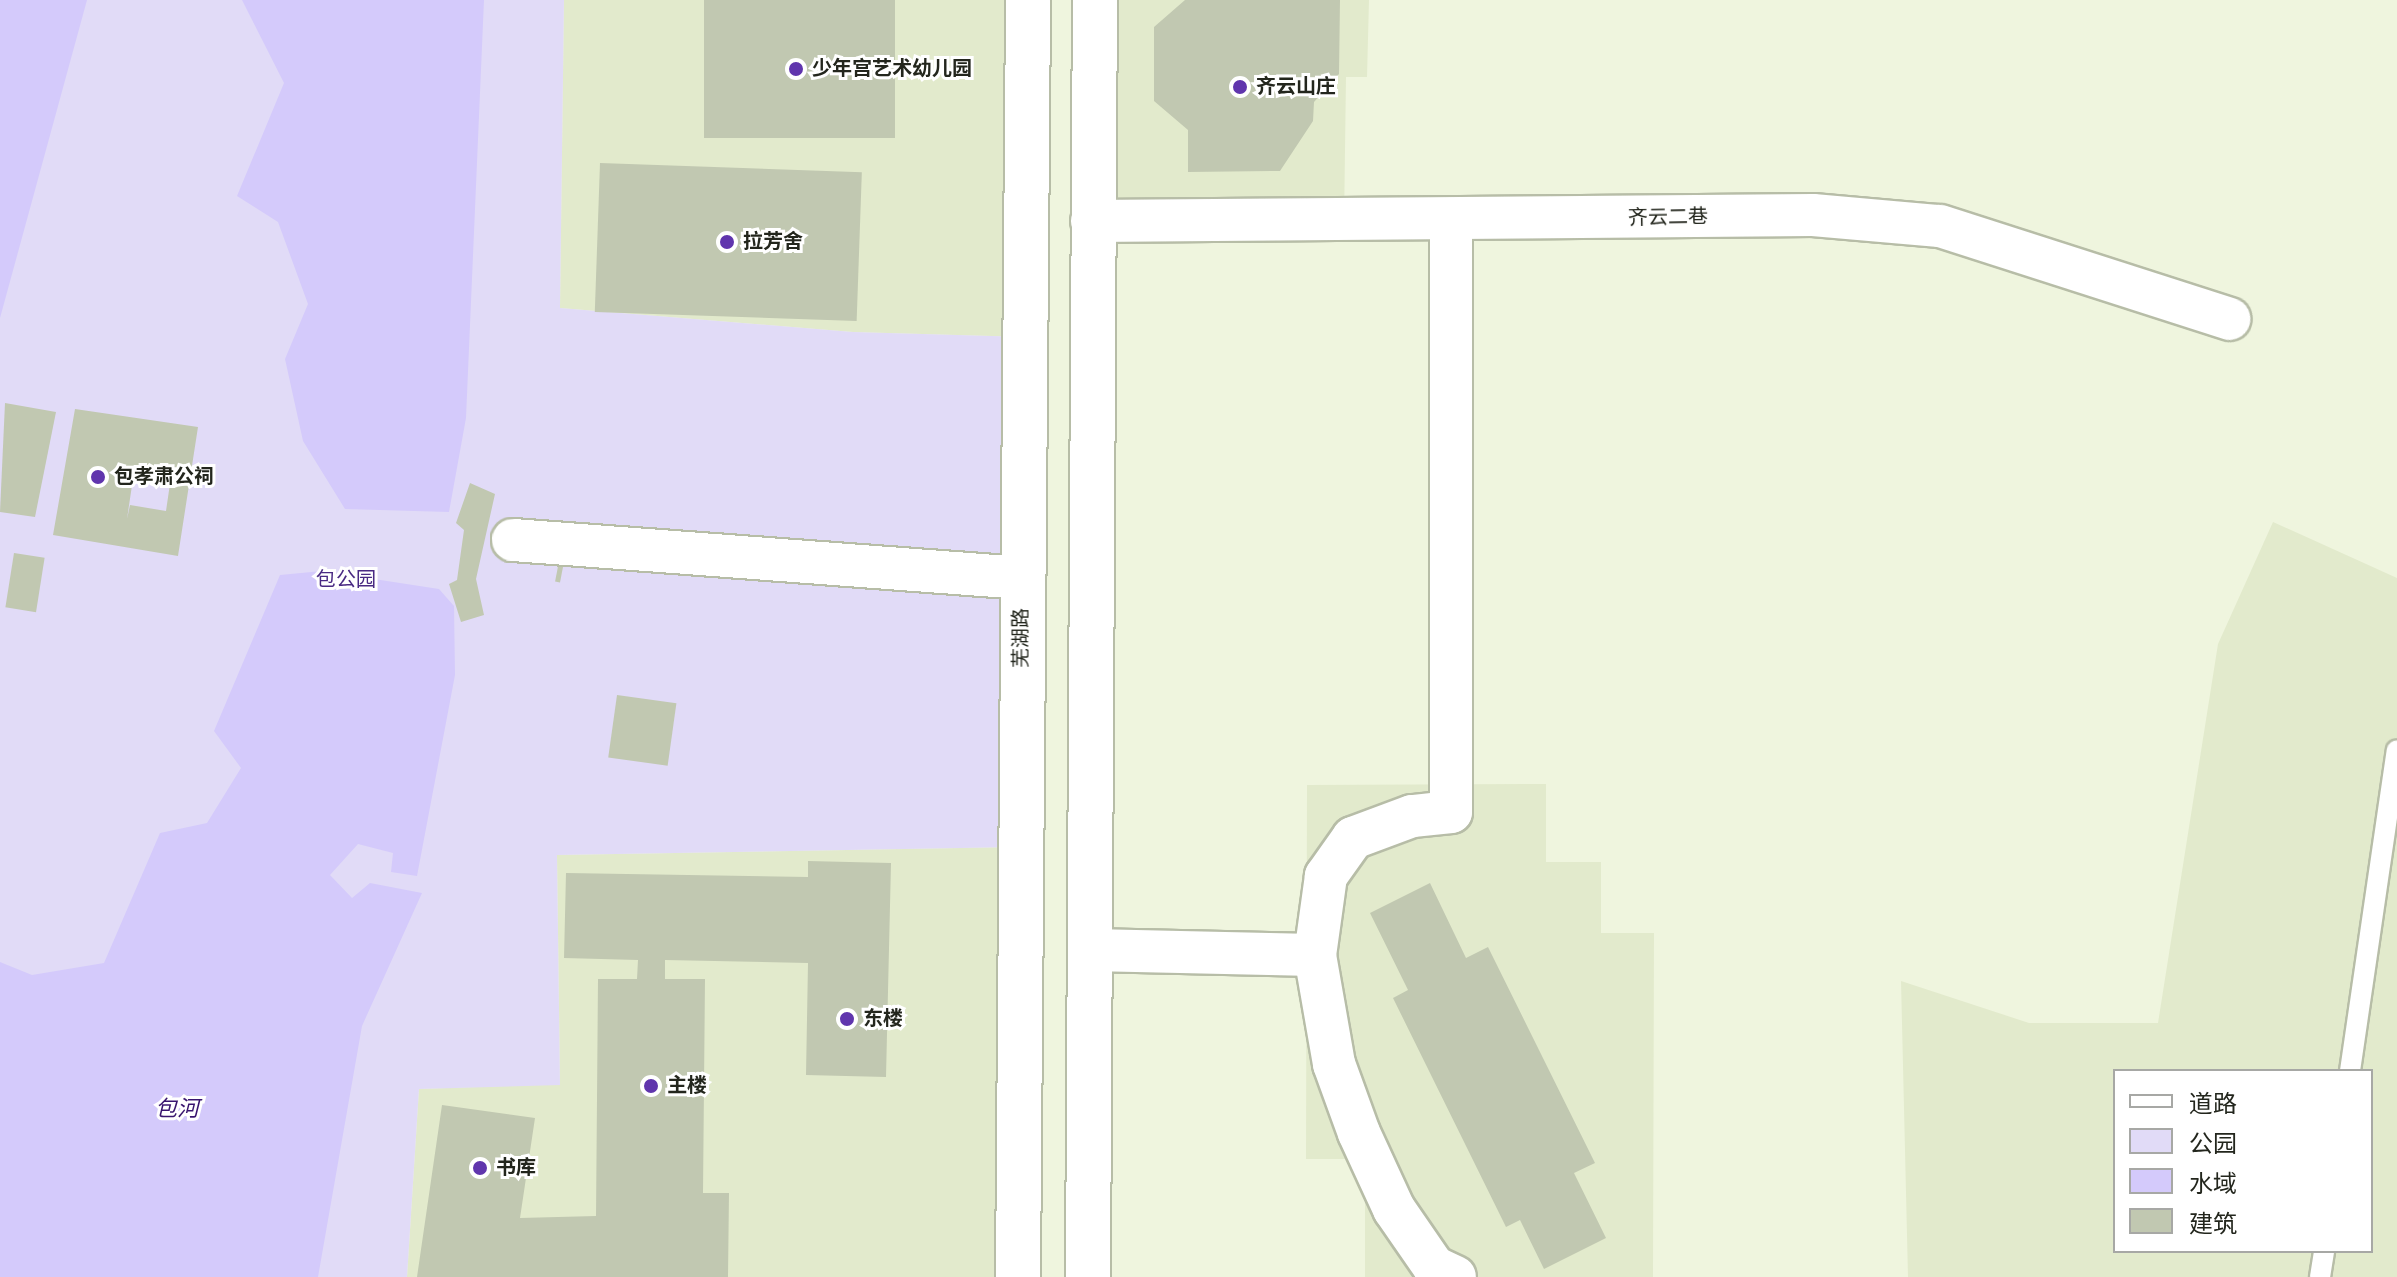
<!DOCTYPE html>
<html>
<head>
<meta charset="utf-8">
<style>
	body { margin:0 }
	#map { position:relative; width:2397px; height:1277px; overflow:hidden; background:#eff5de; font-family:"Varela Round","Noto Sans SC",sans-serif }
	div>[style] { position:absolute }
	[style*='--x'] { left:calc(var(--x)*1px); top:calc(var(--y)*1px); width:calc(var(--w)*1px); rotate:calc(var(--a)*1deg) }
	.built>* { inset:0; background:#e2eacc }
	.green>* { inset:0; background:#e1dbf7 }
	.water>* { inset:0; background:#d4cafb }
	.building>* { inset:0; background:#c1c8b1; transform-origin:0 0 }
	.roads { filter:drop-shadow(2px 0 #b7bda7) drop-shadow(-2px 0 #b7bda7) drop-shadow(0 2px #b7bda7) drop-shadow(0 -2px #b7bda7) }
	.service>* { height:20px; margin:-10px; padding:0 10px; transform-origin:10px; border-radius:10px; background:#fff }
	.minor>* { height:42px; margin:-21px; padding:0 21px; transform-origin:21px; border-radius:21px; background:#fff }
	.primary>* { height:44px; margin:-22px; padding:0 22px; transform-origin:22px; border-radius:22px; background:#fff }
	.dots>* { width:22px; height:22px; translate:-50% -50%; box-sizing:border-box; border:4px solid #fff; border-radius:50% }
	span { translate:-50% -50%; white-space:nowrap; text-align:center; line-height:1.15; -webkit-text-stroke:6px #fff; paint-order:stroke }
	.poi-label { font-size:20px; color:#23261d; font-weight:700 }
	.left { translate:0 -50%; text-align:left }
	.street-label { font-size:20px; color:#23261d }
	.park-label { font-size:20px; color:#492983 }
	.water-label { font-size:22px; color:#38146e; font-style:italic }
	.legend { position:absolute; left:2113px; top:1069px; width:260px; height:184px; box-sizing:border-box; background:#fff; border:2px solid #a7a8a5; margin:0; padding:10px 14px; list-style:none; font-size:24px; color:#23261d }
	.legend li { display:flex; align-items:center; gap:16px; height:40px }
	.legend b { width:40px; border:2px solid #a7a8a5 }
</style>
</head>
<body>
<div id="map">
	<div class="built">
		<div style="clip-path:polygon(564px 0,1028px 0,1025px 337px,853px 332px,560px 308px)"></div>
		<div style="clip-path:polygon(1095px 0,1369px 0,1367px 77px,1346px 77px,1344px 224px,1092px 221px)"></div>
		<div style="clip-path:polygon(evenodd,2273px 522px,2397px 578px,2397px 1277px,1908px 1277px,1901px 981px,2029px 1023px,2158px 1023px,2218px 644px,2273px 522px,2115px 1071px,2371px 1071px,2371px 1251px,2115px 1251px,2115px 1071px)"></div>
		<div style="clip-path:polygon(1546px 784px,1546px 862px,1601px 862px,1601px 933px,1654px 933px,1653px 1277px,1365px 1277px,1365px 1159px,1306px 1159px,1307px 785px)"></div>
		<div style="clip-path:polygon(1021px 847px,1018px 1277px,407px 1277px,419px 1089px,560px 1084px,557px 855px)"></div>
	</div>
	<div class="green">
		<div style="clip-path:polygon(0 0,564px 0,560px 308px,853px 332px,1025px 337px,1021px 847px,557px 855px,560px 1085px,419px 1089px,407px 1277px,0 1277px)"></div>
	</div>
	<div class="water">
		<div style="clip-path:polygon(0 0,87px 0,0 318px)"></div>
		<div style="clip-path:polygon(242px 0,484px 0,466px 418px,449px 512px,345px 509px,303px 441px,285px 359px,308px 304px,278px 222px,237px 196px,284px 83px)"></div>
		<div style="clip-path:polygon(322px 571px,439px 589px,454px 606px,455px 675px,417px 876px,391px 872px,393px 853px,358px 844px,330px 875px,352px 898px,370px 883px,422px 893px,362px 1026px,318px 1277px,0 1277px,0 962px,32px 975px,104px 963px,160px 833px,207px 823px,241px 768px,214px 731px,280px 575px)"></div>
	</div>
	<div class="building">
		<div style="left:704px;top:0;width:191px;height:138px"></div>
		<div style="clip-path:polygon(1185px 0,1340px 0,1339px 74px,1314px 102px,1313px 121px,1280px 171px,1188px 172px,1188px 130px,1154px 101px,1154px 27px)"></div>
		<div style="left:600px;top:163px;width:262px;height:149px;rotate:2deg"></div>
		<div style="clip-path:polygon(5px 403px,56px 412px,35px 517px,0 512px)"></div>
		<div style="clip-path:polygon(evenodd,75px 409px,198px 427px,178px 556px,53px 535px,75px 409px,135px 465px,172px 470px,166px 511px,130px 505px,127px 519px,135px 465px)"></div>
		<div style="clip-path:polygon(470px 483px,495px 494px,476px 579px,484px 615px,461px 622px,449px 584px,457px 580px,464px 530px,456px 523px)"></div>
		<div style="left:561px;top:551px;width:5px;height:31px;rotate:11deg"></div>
		<div style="left:14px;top:553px;width:31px;height:55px;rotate:9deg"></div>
		<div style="left:617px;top:695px;width:60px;height:63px;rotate:8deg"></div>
		<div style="clip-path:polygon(808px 861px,891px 863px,886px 1077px,806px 1075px,808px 963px,665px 960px,665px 979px,705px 979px,703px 1193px,729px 1193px,728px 1277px,417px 1277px,442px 1105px,535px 1118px,520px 1218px,596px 1216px,598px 979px,637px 979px,638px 960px,564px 958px,566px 873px,808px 877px)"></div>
		<div style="clip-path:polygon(1430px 883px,1466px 958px,1488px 947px,1595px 1163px,1574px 1173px,1606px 1238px,1544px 1269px,1520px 1220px,1506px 1227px,1393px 998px,1408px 990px,1370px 913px)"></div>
	</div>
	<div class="roads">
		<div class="service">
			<div style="--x:2350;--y:1071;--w:324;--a:-81.7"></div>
			<div style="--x:2320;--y:1277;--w:26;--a:-81"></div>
		</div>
		<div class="minor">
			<div style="--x:1451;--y:220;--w:592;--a:90"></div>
			<div style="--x:1451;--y:812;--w:39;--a:174"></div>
			<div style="--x:1412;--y:816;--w:63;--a:159.6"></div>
			<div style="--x:1353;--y:838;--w:47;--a:125.4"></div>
			<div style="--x:1326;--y:876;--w:80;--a:97.9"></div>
			<div style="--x:1315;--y:955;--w:111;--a:80.1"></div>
			<div style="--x:1334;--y:1064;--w:73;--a:70.1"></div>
			<div style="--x:1359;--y:1133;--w:84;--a:65.3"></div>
			<div style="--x:1394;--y:1209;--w:70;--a:55.4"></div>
			<div style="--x:1434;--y:1267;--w:23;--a:25"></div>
			<div style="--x:1092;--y:221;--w:721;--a:-0.48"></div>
			<div style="--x:1813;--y:215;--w:127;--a:5"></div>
			<div style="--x:1940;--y:226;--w:304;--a:17.8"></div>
			<div style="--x:513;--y:540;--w:510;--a:4.27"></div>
			<div style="--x:1090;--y:950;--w:225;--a:1.3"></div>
		</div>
		<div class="primary">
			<div style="--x:1018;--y:1277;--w:1277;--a:-89.55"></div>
			<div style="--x:1088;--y:1277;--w:1277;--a:-89.69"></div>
		</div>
	</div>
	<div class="dots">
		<div style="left:796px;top:69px;background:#6035ad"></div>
		<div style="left:1240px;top:87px;background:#6035ad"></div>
		<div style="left:727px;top:242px;background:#6035ad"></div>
		<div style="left:98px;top:477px;background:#6035ad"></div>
		<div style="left:847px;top:1019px;background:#6035ad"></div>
		<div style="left:651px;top:1086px;background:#6035ad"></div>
		<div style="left:480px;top:1168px;background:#6035ad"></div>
	</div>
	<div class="poi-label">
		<span class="left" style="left:812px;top:69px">少年宫艺术幼儿园</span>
		<span class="left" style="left:1256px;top:87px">齐云山庄</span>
		<span class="left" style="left:743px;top:242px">拉芳舍</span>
		<span class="left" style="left:114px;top:477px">包孝肃公祠</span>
		<span class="left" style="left:863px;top:1019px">东楼</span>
		<span class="left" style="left:667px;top:1086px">主楼</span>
		<span class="left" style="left:496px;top:1168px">书库</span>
	</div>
	<div class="street-label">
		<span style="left:1668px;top:218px;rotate:-1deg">齐云二巷</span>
		<span style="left:1022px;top:638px;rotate:-90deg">芜湖路</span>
	</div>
	<div class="park-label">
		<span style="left:346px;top:580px">包公园</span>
	</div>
	<div class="water-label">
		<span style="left:177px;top:1110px">包河</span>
	</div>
	<ul class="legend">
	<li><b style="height:10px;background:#fff"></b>道路</li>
	<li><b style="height:22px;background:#e1dbf7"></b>公园</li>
	<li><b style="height:22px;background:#d4cafb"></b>水域</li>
	<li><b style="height:22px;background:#c1c8b1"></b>建筑</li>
	</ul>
</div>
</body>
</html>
